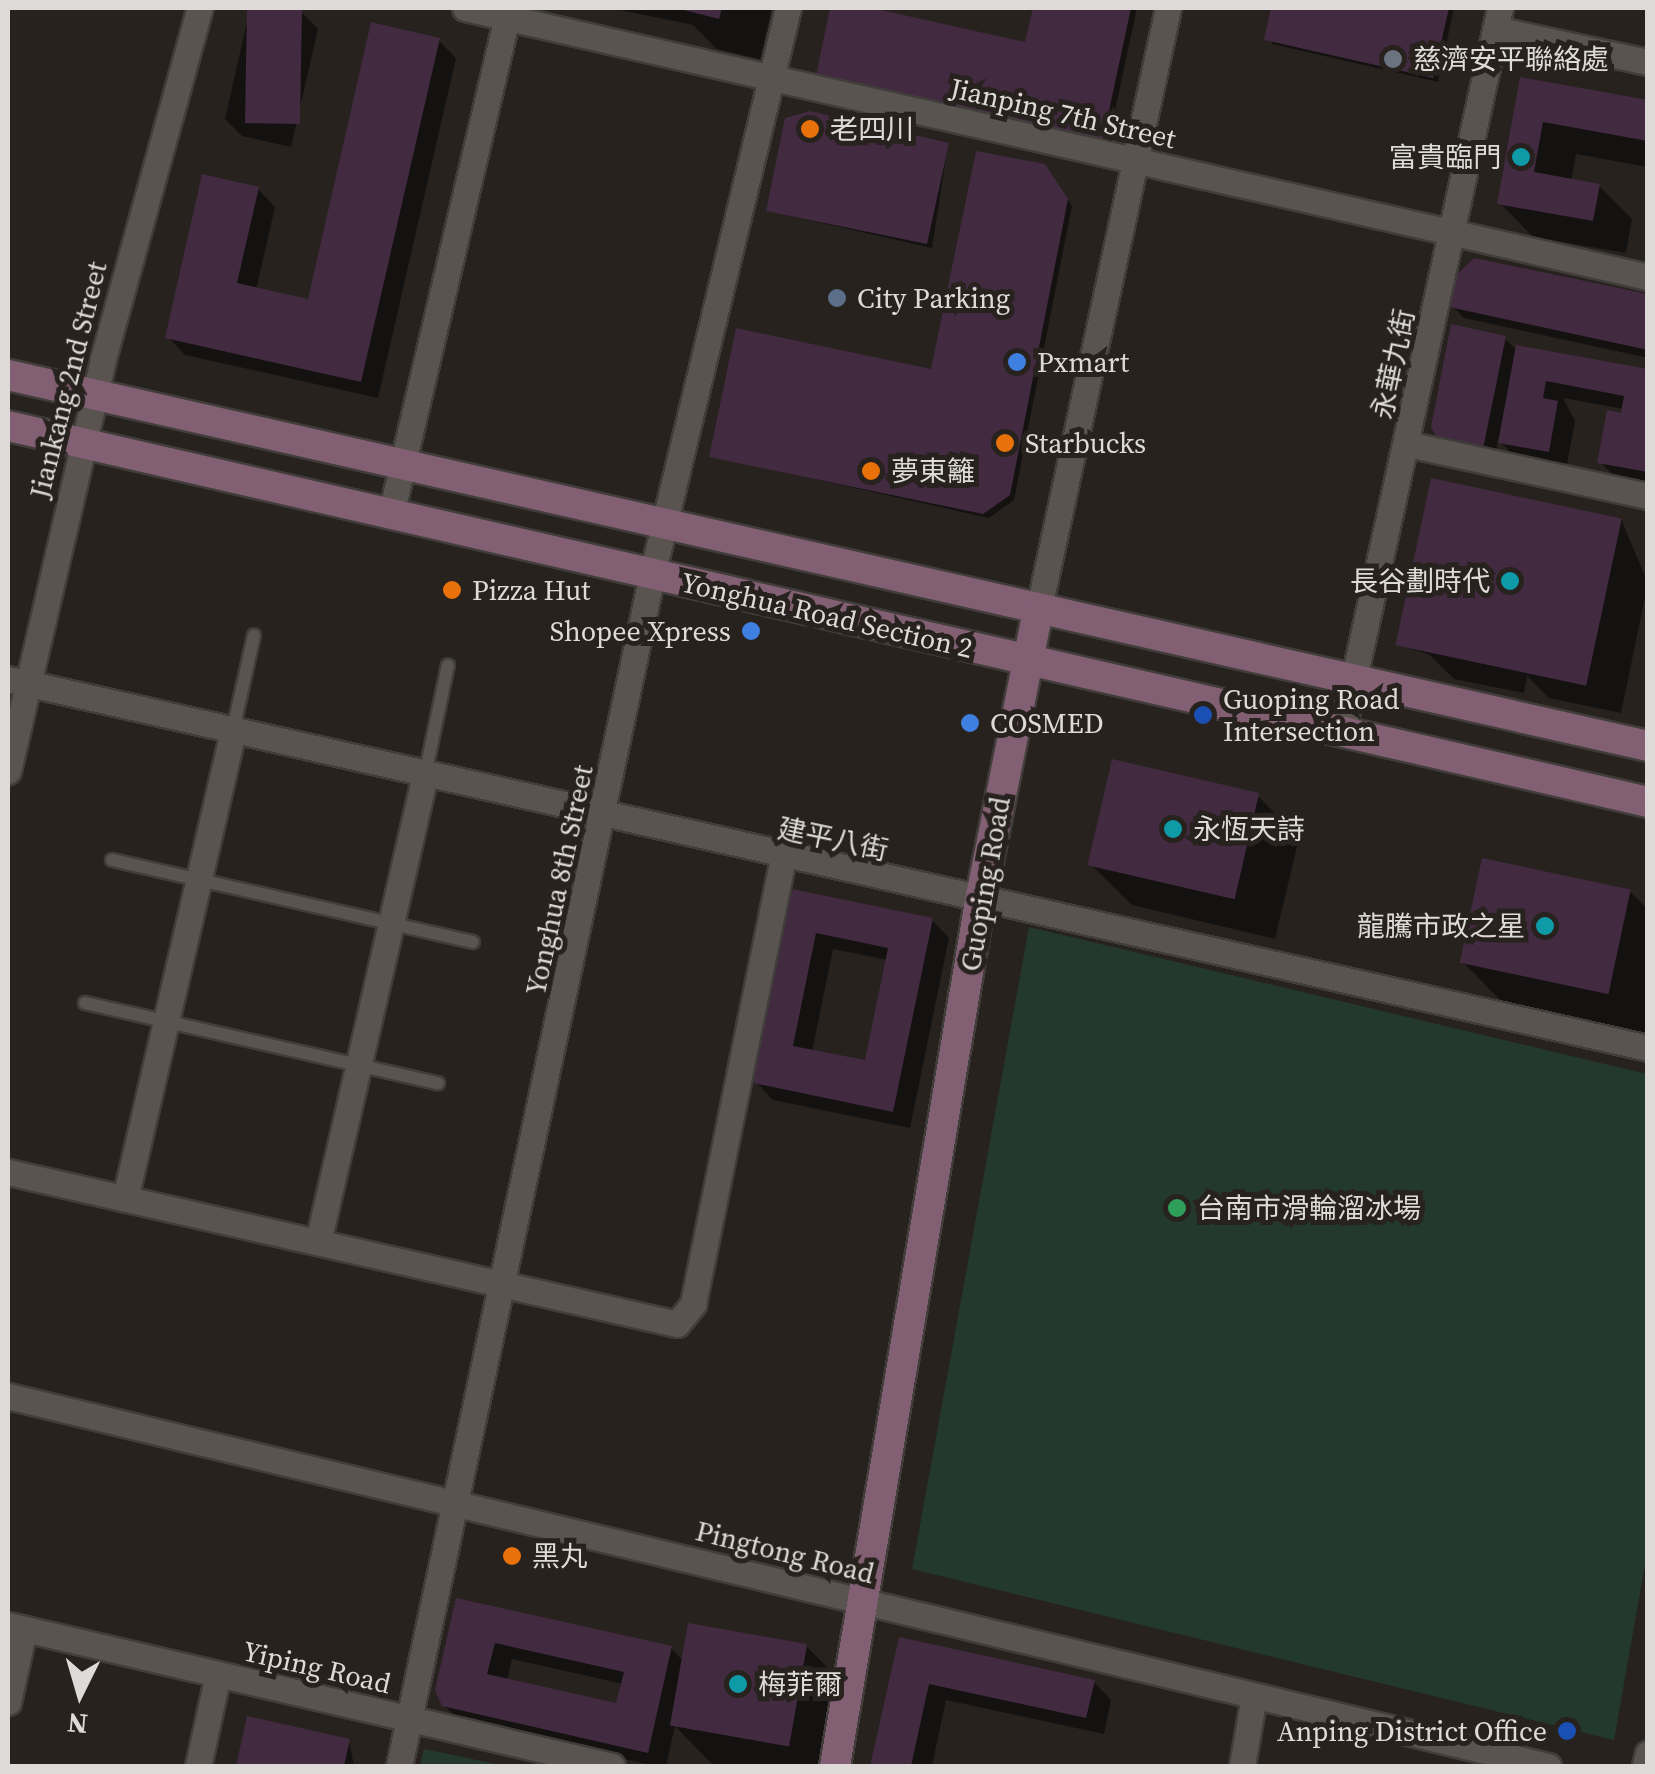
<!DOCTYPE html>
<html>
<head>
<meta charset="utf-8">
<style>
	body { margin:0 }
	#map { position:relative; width:1655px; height:1774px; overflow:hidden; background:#27221e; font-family:"Source Serif 4","Noto Sans TC",serif }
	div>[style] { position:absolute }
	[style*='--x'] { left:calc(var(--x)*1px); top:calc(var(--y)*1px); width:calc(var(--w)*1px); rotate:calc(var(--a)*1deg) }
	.green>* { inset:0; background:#23392e }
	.shadow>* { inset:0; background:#0007 }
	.building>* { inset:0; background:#422a41; transform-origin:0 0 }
	.roads { filter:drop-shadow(2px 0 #403d3a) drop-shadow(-2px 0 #403d3a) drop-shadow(0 2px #403d3a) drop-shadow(0 -2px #403d3a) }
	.lane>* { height:12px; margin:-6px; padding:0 6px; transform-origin:6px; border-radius:6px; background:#59544f }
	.street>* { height:25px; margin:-12.5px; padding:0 12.5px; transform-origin:12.5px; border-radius:12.5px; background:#59544f }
	.secondary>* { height:30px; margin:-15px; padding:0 15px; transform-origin:15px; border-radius:15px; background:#825f73 }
	.dots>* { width:28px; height:28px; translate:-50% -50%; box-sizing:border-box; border:5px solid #27221e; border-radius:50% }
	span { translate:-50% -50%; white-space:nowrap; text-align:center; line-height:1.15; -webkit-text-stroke:10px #27221e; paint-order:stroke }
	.poi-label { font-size:28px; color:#dddad7 }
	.left { translate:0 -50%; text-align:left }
	.right { translate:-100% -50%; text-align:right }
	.street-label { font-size:28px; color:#dddad7 }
	.frame { position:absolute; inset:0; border:10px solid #dddad7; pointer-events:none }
	.north { position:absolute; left:30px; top:1644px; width:100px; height:100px; -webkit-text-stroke:8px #27221e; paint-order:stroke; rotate:185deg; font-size:28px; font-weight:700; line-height:40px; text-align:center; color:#dddad7 }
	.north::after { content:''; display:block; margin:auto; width:35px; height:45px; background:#dddad7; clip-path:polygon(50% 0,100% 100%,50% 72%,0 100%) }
</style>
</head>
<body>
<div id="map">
	<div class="green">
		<div style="clip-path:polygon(1029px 927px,1647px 1074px,1647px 1553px,1614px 1740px,912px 1569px)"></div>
		<div style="clip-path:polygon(424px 1749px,506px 1766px,420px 1766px)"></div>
	</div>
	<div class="shadow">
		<div style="clip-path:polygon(250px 8px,300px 11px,318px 29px,291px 147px,242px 136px,225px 119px)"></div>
		<div style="clip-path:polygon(610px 8px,772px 8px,760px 59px,717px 49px,693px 25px)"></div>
		<div style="clip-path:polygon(833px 8px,1027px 45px,1035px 8px,1137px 8px,1108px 143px,818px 75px)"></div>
		<div style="clip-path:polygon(1274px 8px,1454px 8px,1438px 82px,1272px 44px)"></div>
		<div style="clip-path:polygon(438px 40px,456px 58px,378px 398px,185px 355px,168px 337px,258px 189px,275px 207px,256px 290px,310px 302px)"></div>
		<div style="clip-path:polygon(1522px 80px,1648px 103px,1648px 167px,1576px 154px,1571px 181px,1599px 186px,1632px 219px,1626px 253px,1533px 237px,1500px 203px)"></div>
		<div style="clip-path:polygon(948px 145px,932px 248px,769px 211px)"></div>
		<div style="clip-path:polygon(1050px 172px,1072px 206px,1014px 500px,989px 518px,711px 456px,933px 372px)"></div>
		<div style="clip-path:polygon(1648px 296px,1648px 358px,1464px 318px,1452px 306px)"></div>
		<div style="clip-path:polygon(1504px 338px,1518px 351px,1648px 371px,1648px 485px,1618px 480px,1600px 462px,1624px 409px,1563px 398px,1575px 421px,1566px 469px,1519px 460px,1498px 440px,1495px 459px,1452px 450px)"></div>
		<div style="clip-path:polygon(1621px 519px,1648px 583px,1621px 713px,1549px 698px,1527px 676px,1524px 693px,1454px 679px,1430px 655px,1399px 645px)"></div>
		<div style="clip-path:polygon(1258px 796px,1299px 838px,1275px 939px,1132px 905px,1090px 864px)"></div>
		<div style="clip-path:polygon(evenodd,794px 892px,932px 920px,949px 938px,910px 1128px,773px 1100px,756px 1082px,794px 892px,833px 949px,888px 960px,867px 1063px,812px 1052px,833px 949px)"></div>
		<div style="clip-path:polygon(1630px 892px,1648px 909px,1648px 1034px,1504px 1004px,1463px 962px)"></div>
		<div style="clip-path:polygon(evenodd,458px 1601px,671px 1648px,684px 1662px,806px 1646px,847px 1687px,833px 1766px,714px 1766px,675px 1726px,666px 1766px,655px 1766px,462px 1723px,444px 1705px,458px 1601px,512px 1659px,623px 1684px,618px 1706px,507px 1681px,512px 1659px)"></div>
		<div style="clip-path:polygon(901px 1640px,1094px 1682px,1111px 1700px,1104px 1734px,946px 1700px,932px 1766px,873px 1766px)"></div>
		<div style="clip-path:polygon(249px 1719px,349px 1741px,354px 1766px,238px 1766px)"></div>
	</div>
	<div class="building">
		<div style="left:247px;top:8px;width:55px;height:115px;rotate:1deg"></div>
		<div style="clip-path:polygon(676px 8px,722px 8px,719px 19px)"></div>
		<div style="clip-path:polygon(830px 8px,872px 8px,1025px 42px,1033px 8px,1131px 8px,1103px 139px,816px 76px)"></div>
		<div style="clip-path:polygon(1271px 8px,1449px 8px,1433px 78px,1264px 40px)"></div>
		<div style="clip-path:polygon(371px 22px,440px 38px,361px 382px,165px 338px,202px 174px,259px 187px,237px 283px,308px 299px)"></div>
		<div style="clip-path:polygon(1520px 77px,1648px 100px,1648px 141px,1543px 122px,1534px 172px,1600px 184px,1593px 221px,1497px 204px)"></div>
		<div style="clip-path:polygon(810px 111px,949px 143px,927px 244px,766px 211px,785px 118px)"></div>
		<div style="clip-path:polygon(976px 151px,1045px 164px,1068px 199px,1010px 495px,983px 514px,709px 457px,736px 328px,931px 369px)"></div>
		<div style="clip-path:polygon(1474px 258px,1648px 294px,1648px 350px,1449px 307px,1456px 275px)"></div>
		<div style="clip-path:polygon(1451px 324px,1506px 336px,1483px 449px,1438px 439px,1431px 427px)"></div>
		<div style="clip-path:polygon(1516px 345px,1648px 369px,1648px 472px,1597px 463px,1607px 410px,1621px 413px,1624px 396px,1546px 381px,1543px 398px,1558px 401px,1549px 452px,1498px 443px)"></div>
		<div style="left:1431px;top:478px;width:195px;height:171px;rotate:12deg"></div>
		<div style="left:1112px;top:759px;width:151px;height:109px;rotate:13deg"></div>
		<div style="left:1482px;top:858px;width:152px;height:107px;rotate:12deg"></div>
		<div style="clip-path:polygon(evenodd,792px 889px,933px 918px,893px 1112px,753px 1083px,792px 889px,816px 933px,888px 948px,865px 1060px,793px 1046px,816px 933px)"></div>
		<div style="clip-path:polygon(evenodd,456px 1598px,672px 1646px,648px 1753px,442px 1706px,435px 1690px,456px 1598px,495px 1643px,624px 1672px,616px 1703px,487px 1674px,495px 1643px)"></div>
		<div style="left:688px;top:1623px;width:121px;height:104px;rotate:10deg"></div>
		<div style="clip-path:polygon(899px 1637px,1095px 1680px,1086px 1718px,929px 1684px,911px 1766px,870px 1766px)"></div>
		<div style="clip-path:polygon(247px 1716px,350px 1739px,344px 1766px,236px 1766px)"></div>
	</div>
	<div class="roads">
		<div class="lane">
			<div style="--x:233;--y:730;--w:97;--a:-77.5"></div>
			<div style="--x:425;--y:775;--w:112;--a:-78.2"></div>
			<div style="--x:112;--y:860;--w:370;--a:12.8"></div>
			<div style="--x:85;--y:1003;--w:362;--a:12.8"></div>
		</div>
		<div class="street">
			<div style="--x:465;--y:8;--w:1213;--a:12.81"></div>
			<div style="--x:1495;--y:29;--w:157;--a:12.2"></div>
			<div style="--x:1407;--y:444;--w:247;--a:12.2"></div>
			<div style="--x:391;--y:514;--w:520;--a:-76.87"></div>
			<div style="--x:1038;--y:612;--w:618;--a:-77.85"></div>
			<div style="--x:8;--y:679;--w:1681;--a:12.68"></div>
			<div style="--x:1342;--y:733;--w:742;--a:-77.71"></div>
			<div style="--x:8;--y:771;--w:423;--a:-77"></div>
			<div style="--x:103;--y:359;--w:364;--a:-74.6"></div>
			<div style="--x:8;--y:1172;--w:686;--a:12.8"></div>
			<div style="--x:677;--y:1324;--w:26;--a:-51"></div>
			<div style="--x:693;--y:1304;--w:454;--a:-78.6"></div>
			<div style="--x:125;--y:1199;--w:477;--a:-77"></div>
			<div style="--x:318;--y:1242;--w:476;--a:-77.1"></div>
			<div style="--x:8;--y:1396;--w:1584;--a:13.51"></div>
			<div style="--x:8;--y:1625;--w:620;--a:13.14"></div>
			<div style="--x:8;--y:1702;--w:75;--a:-77.6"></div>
			<div style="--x:198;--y:1766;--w:94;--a:-77.7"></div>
			<div style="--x:399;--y:1766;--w:1218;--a:-78.01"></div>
			<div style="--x:652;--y:575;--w:583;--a:-76.51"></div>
			<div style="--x:1242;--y:1766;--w:71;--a:-80.3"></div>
			<div style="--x:1645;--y:1766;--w:13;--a:-77"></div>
		</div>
		<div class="secondary">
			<div style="--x:8;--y:375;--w:1681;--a:12.75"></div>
			<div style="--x:8;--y:426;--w:1683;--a:12.91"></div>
			<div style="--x:835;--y:1766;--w:877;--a:-80.48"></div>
			<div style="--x:980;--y:901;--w:295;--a:-78.7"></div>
		</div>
	</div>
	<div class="dots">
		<div style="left:1393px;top:59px;background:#6b7280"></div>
		<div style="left:810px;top:129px;background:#e8710a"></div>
		<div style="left:1521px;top:157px;background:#0f9aa8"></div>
		<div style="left:837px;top:298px;background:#5c6f8a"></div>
		<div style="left:1017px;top:362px;background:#3f7fe0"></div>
		<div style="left:1005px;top:443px;background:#e8710a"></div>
		<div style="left:871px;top:471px;background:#e8710a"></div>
		<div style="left:1510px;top:581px;background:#0f9aa8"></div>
		<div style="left:452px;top:590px;background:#e8710a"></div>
		<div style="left:751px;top:631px;background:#3f7fe0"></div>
		<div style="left:1203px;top:715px;background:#1a4fb4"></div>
		<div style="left:970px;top:723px;background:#3f7fe0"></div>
		<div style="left:1173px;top:829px;background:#0f9aa8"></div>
		<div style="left:1545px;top:926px;background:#0f9aa8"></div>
		<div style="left:1177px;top:1208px;background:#2e9e5b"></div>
		<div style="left:512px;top:1556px;background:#e8710a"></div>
		<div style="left:738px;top:1684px;background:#0f9aa8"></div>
		<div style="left:1567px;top:1731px;background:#1a4fb4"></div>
	</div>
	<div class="poi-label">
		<span class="left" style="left:1413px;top:59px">慈濟安平聯絡處</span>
		<span class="left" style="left:830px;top:129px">老四川</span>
		<span class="right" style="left:1501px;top:157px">富貴臨門</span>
		<span class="left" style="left:857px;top:298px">City Parking</span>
		<span class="left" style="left:1037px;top:362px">Pxmart</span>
		<span class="left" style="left:1025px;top:443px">Starbucks</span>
		<span class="left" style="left:891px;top:471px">夢東籬</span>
		<span class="right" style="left:1490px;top:581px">長谷劃時代</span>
		<span class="left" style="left:472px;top:590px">Pizza Hut</span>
		<span class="right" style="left:731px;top:631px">Shopee Xpress</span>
		<span class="left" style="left:1223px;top:715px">Guoping Road<br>Intersection</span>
		<span class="left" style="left:990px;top:723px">COSMED</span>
		<span class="left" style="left:1193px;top:829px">永恆天詩</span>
		<span class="right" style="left:1525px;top:926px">龍騰市政之星</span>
		<span class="left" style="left:1197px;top:1208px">台南市滑輪溜冰場</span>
		<span class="left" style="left:532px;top:1556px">黑丸</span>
		<span class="left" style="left:758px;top:1684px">梅菲爾</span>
		<span class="right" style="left:1547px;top:1731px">Anping District Office</span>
	</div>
	<div class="street-label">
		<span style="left:1063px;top:113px;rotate:13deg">Jianping 7th Street</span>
		<span style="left:1393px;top:364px;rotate:-78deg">永華九街</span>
		<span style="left:68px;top:380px;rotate:-76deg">Jiankang 2nd Street</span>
		<span style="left:827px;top:615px;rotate:13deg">Yonghua Road Section 2</span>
		<span style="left:833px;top:839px;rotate:12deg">建平八街</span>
		<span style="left:559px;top:880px;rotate:-78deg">Yonghua 8th Street</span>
		<span style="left:985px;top:884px;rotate:-80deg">Guoping Road</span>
		<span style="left:785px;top:1552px;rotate:14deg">Pingtong Road</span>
		<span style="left:317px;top:1667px;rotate:13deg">Yiping Road</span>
	</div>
	<div class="frame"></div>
	<div class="north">N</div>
</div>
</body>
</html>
